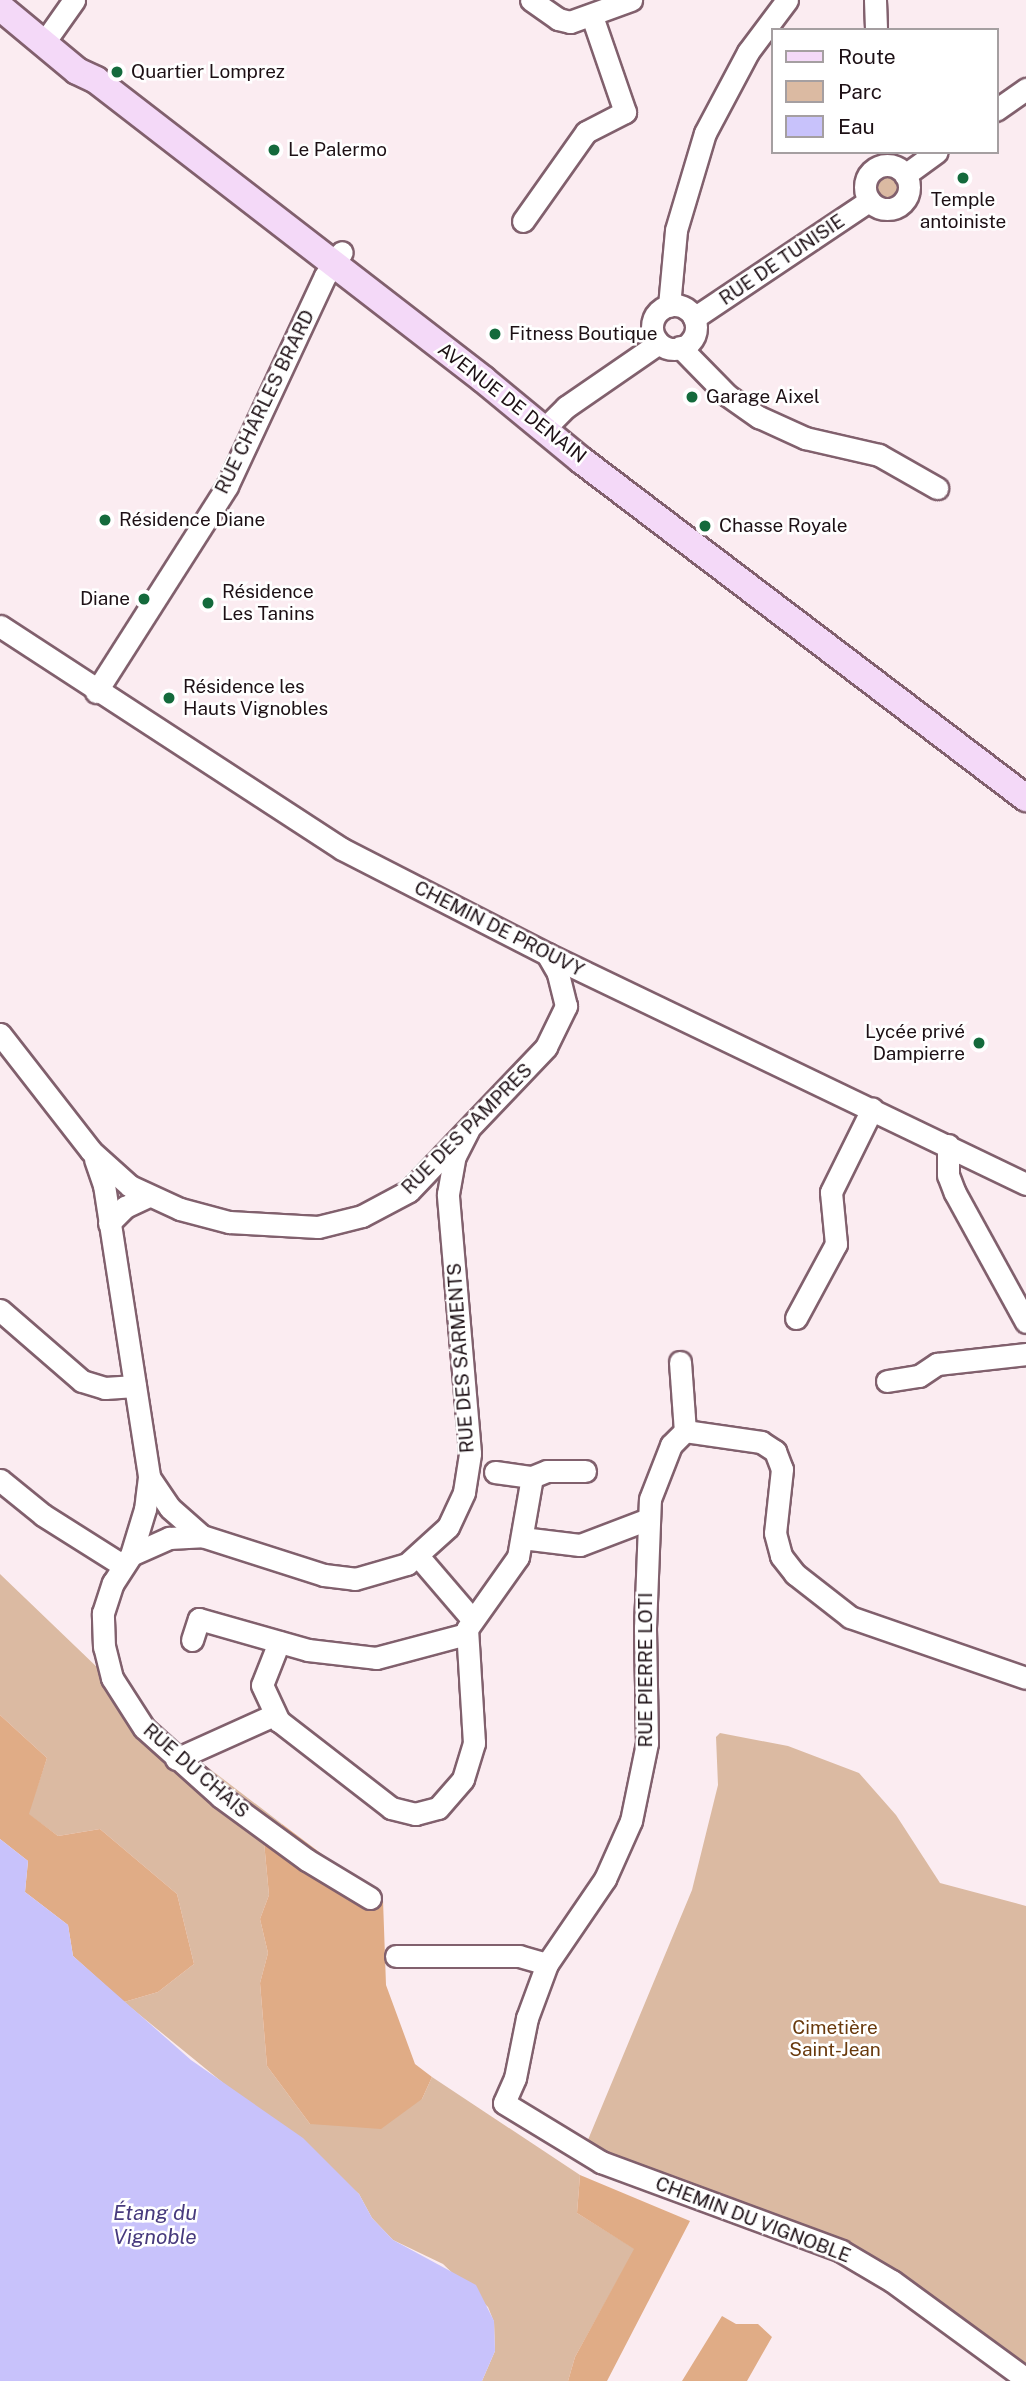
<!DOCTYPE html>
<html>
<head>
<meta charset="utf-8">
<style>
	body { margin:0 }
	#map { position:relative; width:1026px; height:2381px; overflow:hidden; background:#fbecf1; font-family:"Public Sans",sans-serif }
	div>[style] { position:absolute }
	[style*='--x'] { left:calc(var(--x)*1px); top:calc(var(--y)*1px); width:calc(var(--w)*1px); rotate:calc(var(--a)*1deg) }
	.green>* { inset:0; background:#dbbaa2 }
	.round { border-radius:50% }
	.forest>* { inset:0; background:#e0ac86 }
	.water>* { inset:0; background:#c8c2fb }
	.roads { filter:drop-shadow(2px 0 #81606d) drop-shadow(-2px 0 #81606d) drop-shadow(0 2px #81606d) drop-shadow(0 -2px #81606d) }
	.minor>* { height:21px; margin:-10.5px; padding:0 10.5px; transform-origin:10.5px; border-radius:10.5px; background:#fff }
	.minor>.ring { margin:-10.5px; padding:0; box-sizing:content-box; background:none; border:21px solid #fff; border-radius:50% }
	.major>* { height:26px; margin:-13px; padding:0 13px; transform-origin:13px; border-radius:13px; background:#f4d9f8 }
	.dots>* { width:19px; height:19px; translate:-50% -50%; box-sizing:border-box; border:4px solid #fff; border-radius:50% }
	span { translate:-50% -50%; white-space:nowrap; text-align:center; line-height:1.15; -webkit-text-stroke:5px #fff; paint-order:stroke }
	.poi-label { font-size:19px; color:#1d1015 }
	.left { translate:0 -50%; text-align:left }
	.right { translate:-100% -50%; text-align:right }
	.street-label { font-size:19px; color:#1d1015 }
	.park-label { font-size:19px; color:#69390c }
	.water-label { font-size:21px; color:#473a7d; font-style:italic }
	.legend { position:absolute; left:771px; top:28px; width:228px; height:126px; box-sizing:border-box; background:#fff; border:2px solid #a59fa1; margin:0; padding:9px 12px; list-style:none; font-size:21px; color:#1d1015 }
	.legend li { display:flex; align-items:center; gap:14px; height:35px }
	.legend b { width:35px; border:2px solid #a59fa1 }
</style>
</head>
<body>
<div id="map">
	<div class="green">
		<div class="round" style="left:875px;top:176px;width:22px;height:22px"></div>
		<div style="clip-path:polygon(0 1574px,176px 1743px,282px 1824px,264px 1842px,269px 1895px,260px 1919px,268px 1953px,260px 1983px,267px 2066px,310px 2124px,422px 2099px,432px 2077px,580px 2175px,577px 2213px,635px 2249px,575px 2357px,568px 2381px,482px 2381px,495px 2351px,494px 2322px,488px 2307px,443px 2264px,393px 2240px,372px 2218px,359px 2194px,124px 2002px,158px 1992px,194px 1964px,177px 1894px,100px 1829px,58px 1836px,28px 1814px,47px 1758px,0 1715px)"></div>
		<div style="clip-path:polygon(720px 1733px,788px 1746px,859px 1773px,896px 1815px,940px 1883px,1026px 1906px,1026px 2364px,891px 2267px,774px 2217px,585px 2147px,692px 1890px,718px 1785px,716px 1737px)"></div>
	</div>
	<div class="forest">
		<div style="clip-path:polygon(0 1715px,47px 1758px,29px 1814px,58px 1836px,100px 1829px,177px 1894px,194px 1964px,158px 1992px,124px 2002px,73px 1956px,68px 1925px,25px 1892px,28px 1861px,0 1839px)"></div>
		<div style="clip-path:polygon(282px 1824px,383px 1900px,386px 1985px,415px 2064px,432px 2077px,422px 2099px,381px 2129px,310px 2124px,267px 2066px,260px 1983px,268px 1953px,260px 1919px,269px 1895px,264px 1842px)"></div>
		<div style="clip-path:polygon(580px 2175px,690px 2221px,607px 2381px,568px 2381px,575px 2357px,634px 2249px,577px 2213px)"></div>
		<div style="clip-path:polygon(722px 2316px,736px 2324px,758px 2324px,772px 2337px,747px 2381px,682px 2381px)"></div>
	</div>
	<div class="water">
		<div style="clip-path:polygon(0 1839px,28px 1861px,25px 1892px,68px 1925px,73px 1956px,191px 2060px,303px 2138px,359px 2194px,372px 2218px,393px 2240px,476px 2285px,494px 2321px,495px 2351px,482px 2381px,0 2381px)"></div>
	</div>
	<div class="roads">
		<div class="minor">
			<div style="--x:531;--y:0;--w:33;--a:35"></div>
			<div style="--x:558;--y:19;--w:12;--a:14"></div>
			<div style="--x:570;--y:22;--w:65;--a:-19.8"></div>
			<div style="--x:875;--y:0;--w:30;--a:88"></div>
			<div style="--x:43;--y:44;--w:54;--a:-54.8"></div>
			<div style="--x:996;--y:110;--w:37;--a:-35"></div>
			<div class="ring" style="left:865px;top:165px;width:23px;height:23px"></div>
			<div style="--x:905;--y:175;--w:39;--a:-36"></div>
			<div style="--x:523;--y:221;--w:109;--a:-54.7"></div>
			<div style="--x:586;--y:132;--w:44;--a:-27.1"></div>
			<div style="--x:625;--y:112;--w:102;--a:-109"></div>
			<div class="ring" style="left:652px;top:305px;width:23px;height:23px"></div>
			<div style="--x:669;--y:306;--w:76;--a:-84.7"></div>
			<div style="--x:676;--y:230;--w:101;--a:-73.4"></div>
			<div style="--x:705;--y:133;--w:92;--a:-62"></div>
			<div style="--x:748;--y:52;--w:65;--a:-53.1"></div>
			<div style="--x:694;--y:318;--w:211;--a:-33.8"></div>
			<div style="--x:680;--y:347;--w:67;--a:45.6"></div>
			<div style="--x:727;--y:395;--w:39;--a:35"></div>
			<div style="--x:759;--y:417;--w:51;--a:24.5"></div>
			<div style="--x:805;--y:438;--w:76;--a:12.9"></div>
			<div style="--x:879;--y:455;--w:67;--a:29.6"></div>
			<div style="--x:543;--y:430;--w:33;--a:-45"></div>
			<div style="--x:566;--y:407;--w:109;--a:-34.6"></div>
			<div style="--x:0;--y:626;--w:408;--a:33.1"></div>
			<div style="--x:342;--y:849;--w:230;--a:27.1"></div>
			<div style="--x:547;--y:954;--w:531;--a:25.65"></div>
			<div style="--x:96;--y:692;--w:244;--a:-57.5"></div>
			<div style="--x:227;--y:486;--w:232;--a:-65"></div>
			<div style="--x:325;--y:276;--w:29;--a:-55"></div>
			<div style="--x:0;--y:1034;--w:148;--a:52.1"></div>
			<div style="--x:91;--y:1151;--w:52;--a:41.9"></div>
			<div style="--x:130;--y:1186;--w:55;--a:24.7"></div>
			<div style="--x:180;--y:1209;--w:51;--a:14.9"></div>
			<div style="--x:229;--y:1222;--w:89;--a:3.2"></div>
			<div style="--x:318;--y:1227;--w:45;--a:-14"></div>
			<div style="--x:362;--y:1216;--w:53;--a:-28"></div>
			<div style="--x:409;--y:1191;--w:199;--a:-46.4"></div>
			<div style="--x:546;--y:1047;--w:46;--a:-64"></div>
			<div style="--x:566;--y:1006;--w:34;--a:-104"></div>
			<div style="--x:558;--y:973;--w:22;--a:-120"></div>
			<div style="--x:948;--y:1145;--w:30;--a:90"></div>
			<div style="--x:948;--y:1175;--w:19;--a:69"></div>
			<div style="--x:955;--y:1193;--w:147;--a:61.2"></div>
			<div style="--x:95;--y:1159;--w:28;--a:71"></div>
			<div style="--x:104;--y:1185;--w:295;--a:81.2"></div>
			<div style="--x:149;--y:1477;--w:32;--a:97"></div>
			<div style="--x:145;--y:1509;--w:48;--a:106.9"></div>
			<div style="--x:109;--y:1223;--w:23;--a:-45"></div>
			<div style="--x:125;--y:1207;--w:26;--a:-25"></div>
			<div style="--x:0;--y:1310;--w:108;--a:40.9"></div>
			<div style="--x:82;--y:1381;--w:24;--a:17"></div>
			<div style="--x:105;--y:1388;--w:30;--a:-4"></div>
			<div style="--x:796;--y:1318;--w:84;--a:-61.6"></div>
			<div style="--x:836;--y:1244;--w:52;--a:-95.5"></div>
			<div style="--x:831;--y:1192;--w:93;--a:-63.7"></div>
			<div style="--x:680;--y:1362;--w:69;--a:85.9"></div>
			<div style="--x:887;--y:1381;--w:32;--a:-9"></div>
			<div style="--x:919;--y:1376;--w:22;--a:-34"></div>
			<div style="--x:937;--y:1364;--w:90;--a:-6.4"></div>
			<div style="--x:495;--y:1472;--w:37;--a:8"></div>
			<div style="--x:532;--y:1477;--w:16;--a:-22"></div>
			<div style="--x:547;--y:1471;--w:38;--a:0"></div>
			<div style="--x:149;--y:1477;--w:37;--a:56"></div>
			<div style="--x:170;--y:1508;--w:43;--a:41.2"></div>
			<div style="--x:0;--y:1480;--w:55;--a:39.1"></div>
			<div style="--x:43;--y:1515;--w:93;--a:32.3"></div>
			<div style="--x:522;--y:1538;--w:58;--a:6.9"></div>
			<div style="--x:580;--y:1545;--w:73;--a:-20.9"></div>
			<div style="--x:418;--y:1556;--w:83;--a:49.4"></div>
			<div style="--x:192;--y:1640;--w:22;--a:-72"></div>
			<div style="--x:199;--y:1619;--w:113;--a:15.9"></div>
			<div style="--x:308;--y:1650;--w:68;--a:6.7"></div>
			<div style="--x:376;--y:1658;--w:93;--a:-14.9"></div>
			<div style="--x:279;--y:1642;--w:46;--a:111.6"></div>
			<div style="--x:262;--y:1685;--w:40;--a:65"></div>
			<div style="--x:279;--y:1721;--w:142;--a:37.8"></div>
			<div style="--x:391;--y:1808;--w:25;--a:14"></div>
			<div style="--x:415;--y:1814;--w:24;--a:-15"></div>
			<div style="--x:438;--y:1808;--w:38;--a:-49"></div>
			<div style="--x:463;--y:1779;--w:38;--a:-73"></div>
			<div style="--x:474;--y:1743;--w:114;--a:-93.5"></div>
			<div style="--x:467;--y:1629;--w:88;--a:-54.7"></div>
			<div style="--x:518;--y:1557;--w:81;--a:-80.1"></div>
			<div style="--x:176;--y:1759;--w:107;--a:-24.2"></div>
			<div style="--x:370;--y:1898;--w:74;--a:-148.9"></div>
			<div style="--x:307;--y:1860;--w:107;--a:-143.8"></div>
			<div style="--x:221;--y:1797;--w:103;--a:-138.1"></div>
			<div style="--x:144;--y:1728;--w:59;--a:-122.6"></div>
			<div style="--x:112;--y:1678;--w:32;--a:-104"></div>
			<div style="--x:104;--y:1647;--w:34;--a:-92"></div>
			<div style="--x:103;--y:1613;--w:32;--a:-72"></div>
			<div style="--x:113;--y:1583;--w:33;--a:-57"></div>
			<div style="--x:131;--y:1555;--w:42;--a:-24.1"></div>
			<div style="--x:169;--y:1538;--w:33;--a:-3"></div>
			<div style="--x:202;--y:1536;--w:128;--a:17.7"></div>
			<div style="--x:324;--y:1575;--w:31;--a:7"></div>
			<div style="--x:355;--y:1579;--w:54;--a:-16.1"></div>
			<div style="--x:407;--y:1564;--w:55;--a:-42.1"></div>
			<div style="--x:448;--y:1527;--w:38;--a:-65"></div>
			<div style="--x:464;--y:1492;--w:39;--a:-81"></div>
			<div style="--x:470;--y:1453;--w:260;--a:-94.9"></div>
			<div style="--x:448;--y:1194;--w:39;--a:-80"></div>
			<div style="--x:455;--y:1156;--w:29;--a:-63"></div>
			<div style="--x:396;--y:1956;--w:123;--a:0"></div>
			<div style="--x:519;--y:1956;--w:29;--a:16"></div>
			<div style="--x:547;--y:1964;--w:103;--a:-55.7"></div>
			<div style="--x:605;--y:1879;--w:64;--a:-65.9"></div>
			<div style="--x:631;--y:1821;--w:80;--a:-78.4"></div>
			<div style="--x:647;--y:1743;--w:115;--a:-91"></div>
			<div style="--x:645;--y:1628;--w:129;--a:-87.8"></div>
			<div style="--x:650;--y:1499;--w:58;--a:-68.7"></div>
			<div style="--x:671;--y:1445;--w:20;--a:-45"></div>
			<div style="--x:685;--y:1431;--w:77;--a:8.2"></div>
			<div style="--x:761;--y:1442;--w:17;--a:33"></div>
			<div style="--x:775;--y:1451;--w:19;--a:69"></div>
			<div style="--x:782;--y:1469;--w:64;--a:96.2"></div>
			<div style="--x:775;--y:1533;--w:24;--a:75"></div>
			<div style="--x:781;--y:1556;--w:23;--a:52"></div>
			<div style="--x:795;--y:1574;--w:70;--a:38"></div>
			<div style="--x:850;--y:1617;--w:186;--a:19.1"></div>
			<div style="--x:547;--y:1964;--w:58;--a:110.3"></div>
			<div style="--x:527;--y:2018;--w:61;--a:101.3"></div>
			<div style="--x:515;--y:2078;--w:27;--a:114"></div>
			<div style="--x:504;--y:2103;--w:114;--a:31.3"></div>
			<div style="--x:601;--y:2162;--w:256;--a:20.3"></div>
			<div style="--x:841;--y:2251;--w:59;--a:30.5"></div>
			<div style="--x:892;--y:2281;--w:166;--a:36.2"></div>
		</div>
		<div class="major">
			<div style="--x:0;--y:7;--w:100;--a:39.7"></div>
			<div style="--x:77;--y:71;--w:21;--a:25"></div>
			<div style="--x:96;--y:80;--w:490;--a:37.7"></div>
			<div style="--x:484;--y:380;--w:126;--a:39.5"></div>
			<div style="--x:581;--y:460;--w:559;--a:37.22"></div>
		</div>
	</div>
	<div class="dots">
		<div style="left:117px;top:72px;background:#146a3c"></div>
		<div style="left:274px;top:150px;background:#146a3c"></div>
		<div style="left:963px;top:178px;background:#146a3c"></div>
		<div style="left:495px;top:334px;background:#146a3c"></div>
		<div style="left:692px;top:397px;background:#146a3c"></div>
		<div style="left:105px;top:520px;background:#146a3c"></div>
		<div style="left:705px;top:526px;background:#146a3c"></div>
		<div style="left:144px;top:599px;background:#146a3c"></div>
		<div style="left:208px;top:603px;background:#146a3c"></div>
		<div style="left:169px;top:698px;background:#146a3c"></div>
		<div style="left:979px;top:1043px;background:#146a3c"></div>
	</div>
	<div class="poi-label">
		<span class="left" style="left:131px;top:72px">Quartier Lomprez</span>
		<span class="left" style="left:288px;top:150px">Le Palermo</span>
		<span style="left:963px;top:211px">Temple<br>antoiniste</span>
		<span class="left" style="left:509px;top:334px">Fitness Boutique</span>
		<span class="left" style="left:706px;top:397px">Garage Aixel</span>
		<span class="left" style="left:119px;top:520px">Résidence Diane</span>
		<span class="left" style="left:719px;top:526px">Chasse Royale</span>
		<span class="left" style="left:222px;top:603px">Résidence<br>Les Tanins</span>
		<span class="right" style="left:130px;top:599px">Diane</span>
		<span class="left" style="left:183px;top:698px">Résidence les<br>Hauts Vignobles</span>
		<span class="right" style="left:965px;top:1043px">Lycée privé<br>Dampierre</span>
	</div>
	<div class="street-label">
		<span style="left:782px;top:260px;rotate:-34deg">RUE DE TUNISIE</span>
		<span style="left:265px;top:402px;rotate:-64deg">RUE CHARLES BRARD</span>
		<span style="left:512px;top:403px;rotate:38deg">AVENUE DE DENAIN</span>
		<span style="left:499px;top:929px;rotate:27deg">CHEMIN DE PROUVY</span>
		<span style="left:467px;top:1129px;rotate:-45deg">RUE DES PAMPRES</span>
		<span style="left:461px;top:1358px;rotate:-94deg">RUE DES SARMENTS</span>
		<span style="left:646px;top:1670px;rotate:-90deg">RUE PIERRE LOTI</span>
		<span style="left:196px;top:1771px;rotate:41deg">RUE DU CHAIS</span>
		<span style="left:753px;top:2220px;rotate:21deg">CHEMIN DU VIGNOBLE</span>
	</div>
	<div class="park-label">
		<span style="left:835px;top:2039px">Cimetière<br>Saint-Jean</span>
	</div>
	<div class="water-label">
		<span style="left:155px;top:2225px">Étang du<br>Vignoble</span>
	</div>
	<ul class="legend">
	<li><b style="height:9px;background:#f4d9f8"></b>Route</li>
	<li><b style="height:19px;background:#dbbaa2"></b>Parc</li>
	<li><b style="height:19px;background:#c8c2fb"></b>Eau</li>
	</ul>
</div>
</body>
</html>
